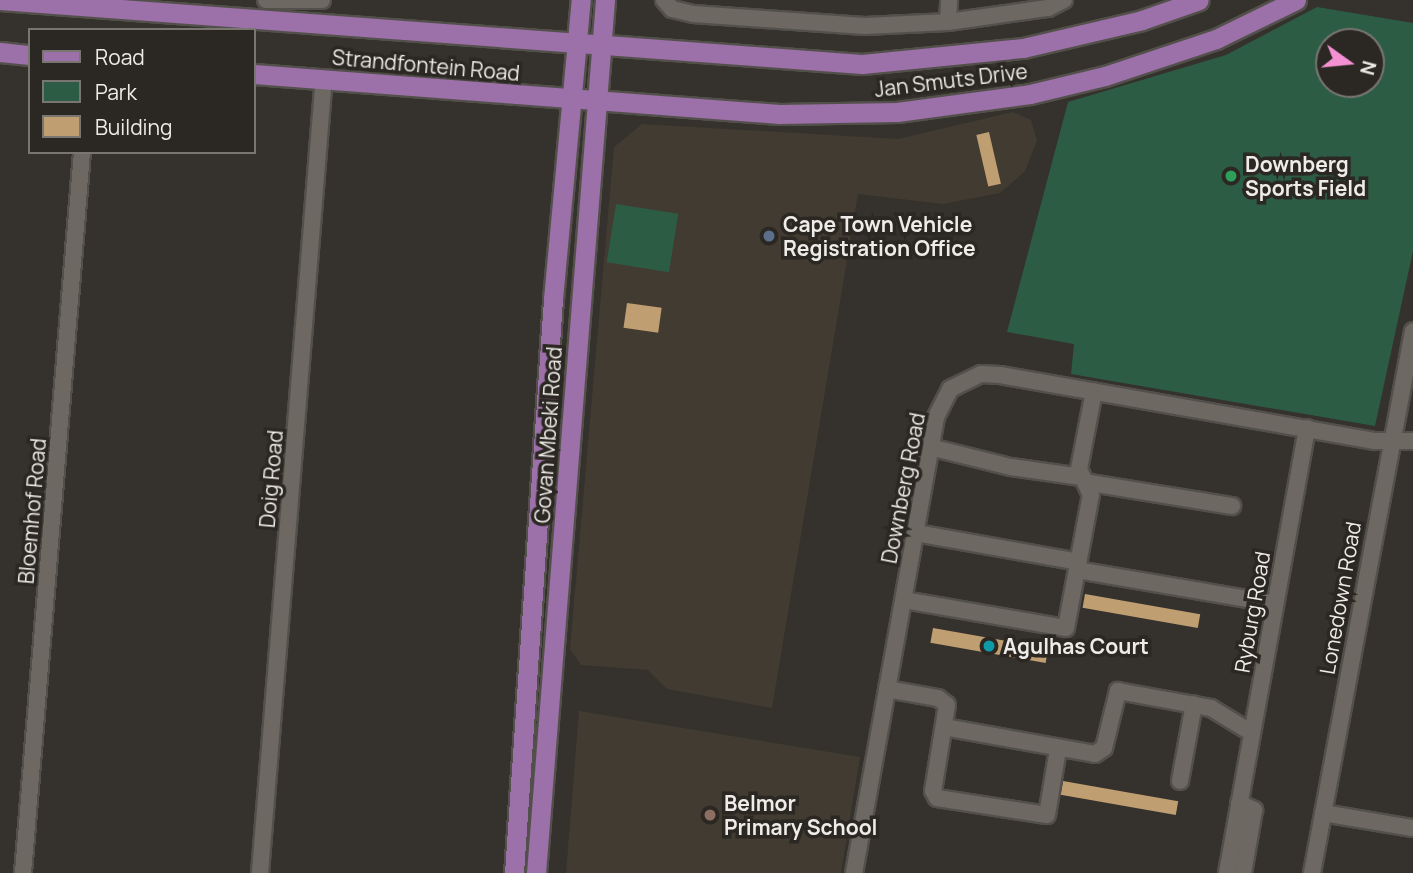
<!DOCTYPE html>
<html>
<head>
<meta charset="utf-8">
<style>
	body { margin:0 }
	#map { position:relative; width:1413px; height:873px; overflow:hidden; background:#35312c; font-family:Manrope,sans-serif }
	div>[style] { position:absolute }
	[style*='--x'] { left:calc(var(--x)*1px); top:calc(var(--y)*1px); width:calc(var(--w)*1px); rotate:calc(var(--a)*1deg) }
	.built>* { inset:0; background:#423b31 }
	.green>* { inset:0; background:#2c5d44; transform-origin:0 0 }
	.building>* { inset:0; background:#bf9e72; transform-origin:0 0 }
	.roads { filter:drop-shadow(2px 0 #53504b) drop-shadow(-2px 0 #53504b) drop-shadow(0 2px #53504b) drop-shadow(0 -2px #53504b) }
	.minor>* { height:16px; margin:-8px; padding:0 8px; transform-origin:8px; border-radius:8px; background:#6d6862 }
	.major>* { height:19px; margin:-9.5px; padding:0 9.5px; transform-origin:9.5px; border-radius:9.5px; background:#9c70a8 }
	.dots>* { width:19px; height:19px; translate:-50% -50%; box-sizing:border-box; border:4px solid #2b2722; border-radius:50% }
	span { translate:-50% -50%; white-space:nowrap; text-align:center; line-height:1.15; -webkit-text-stroke:7px #2b2722; paint-order:stroke }
	.street-label { font-size:21px; color:#eeebe8 }
	.poi-label { font-size:21px; color:#eeebe8; font-weight:700 }
	.left { translate:0 -50%; text-align:left }
	.legend { position:absolute; left:28px; top:28px; width:228px; height:126px; box-sizing:border-box; background:#2b2722; border:2px solid #797571; margin:0; padding:9px 12px; list-style:none; font-size:21px; color:#eeebe8 }
	.legend li { display:flex; align-items:center; gap:14px; height:35px }
	.legend b { width:35px; border:2px solid #797571 }
	.north { position:absolute; left:1315px; top:28px; width:70px; height:70px; box-sizing:border-box; background:#2b2722; border:2px solid #797571; border-radius:50%; rotate:105deg; font-size:19px; font-weight:700; line-height:28px; text-align:center; color:#eeebe8 }
	.north::after { content:''; display:block; margin:auto; width:24px; height:32px; background:#f591d2; clip-path:polygon(50% 0,100% 100%,50% 72%,0 100%) }
</style>
</head>
<body>
<div id="map">
	<div class="built">
		<div style="clip-path:polygon(1013px 112px,1031px 120px,1037px 141px,1025px 171px,1000px 193px,943px 204px,858px 194px,772px 708px,667px 689px,648px 670px,581px 665px,570px 649px,614px 147px,642px 124px,898px 139px)"></div>
		<div style="clip-path:polygon(579px 711px,860px 757px,841px 873px,566px 873px)"></div>
	</div>
	<div class="green">
		<div style="clip-path:polygon(evenodd,1317px 7px,1413px 23px,1413px 251px,1375px 426px,1071px 374px,1074px 344px,1007px 332px,1068px 102px,1226px 55px,1317px 7px,1371px 42px,1371px 84px,1329px 84px,1329px 42px,1371px 42px)"></div>
		<div style="left:616px;top:204px;width:63px;height:59px;rotate:9deg"></div>
	</div>
	<div class="building">
		<div style="left:989px;top:132px;width:53px;height:13px;rotate:77deg"></div>
		<div style="left:627px;top:303px;width:35px;height:25px;rotate:8deg"></div>
		<div style="left:1085px;top:594px;width:117px;height:14px;rotate:10deg"></div>
		<div style="left:933px;top:628px;width:117px;height:15px;rotate:10deg"></div>
		<div style="left:1063px;top:781px;width:117px;height:14px;rotate:10deg"></div>
	</div>
	<div class="roads">
		<div class="minor">
			<div style="--x:266;--y:0;--w:56;--a:0"></div>
			<div style="--x:664;--y:0;--w:12;--a:48"></div>
			<div style="--x:672;--y:9;--w:22;--a:13"></div>
			<div style="--x:693;--y:14;--w:172;--a:4"></div>
			<div style="--x:865;--y:26;--w:83;--a:-2.8"></div>
			<div style="--x:948;--y:22;--w:101;--a:-8"></div>
			<div style="--x:1048;--y:8;--w:18;--a:-27"></div>
			<div style="--x:948;--y:22;--w:22;--a:-87"></div>
			<div style="--x:930;--y:447;--w:83;--a:13.9"></div>
			<div style="--x:1011;--y:467;--w:71;--a:8.1"></div>
			<div style="--x:1090;--y:483;--w:144;--a:9.2"></div>
			<div style="--x:916;--y:533;--w:165;--a:10.1"></div>
			<div style="--x:1077;--y:570;--w:201;--a:9.7"></div>
			<div style="--x:904;--y:600;--w:164;--a:9.8"></div>
			<div style="--x:1066;--y:628;--w:135;--a:-79.4"></div>
			<div style="--x:1091;--y:495;--w:29;--a:-115"></div>
			<div style="--x:1079;--y:469;--w:79;--a:-79.1"></div>
			<div style="--x:887;--y:689;--w:52;--a:10"></div>
			<div style="--x:938;--y:698;--w:11;--a:38"></div>
			<div style="--x:947;--y:705;--w:87;--a:99.2"></div>
			<div style="--x:933;--y:791;--w:8;--a:60"></div>
			<div style="--x:937;--y:798;--w:111;--a:8.8"></div>
			<div style="--x:1047;--y:815;--w:67;--a:-80.5"></div>
			<div style="--x:944;--y:727;--w:153;--a:10.1"></div>
			<div style="--x:1095;--y:754;--w:11;--a:-34"></div>
			<div style="--x:1104;--y:748;--w:59;--a:-76.2"></div>
			<div style="--x:1118;--y:691;--w:95;--a:10.4"></div>
			<div style="--x:1211;--y:708;--w:48;--a:31.4"></div>
			<div style="--x:1180;--y:781;--w:78;--a:-79.7"></div>
			<div style="--x:1239;--y:803;--w:17;--a:25"></div>
			<div style="--x:1254;--y:810;--w:64;--a:99.9"></div>
			<div style="--x:1323;--y:813;--w:91;--a:9.5"></div>
			<div style="--x:23;--y:873;--w:723;--a:-85.32"></div>
			<div style="--x:260;--y:873;--w:787;--a:-85.41"></div>
			<div style="--x:854;--y:873;--w:463;--a:-79.8"></div>
			<div style="--x:936;--y:417;--w:31;--a:-63"></div>
			<div style="--x:950;--y:389;--w:34;--a:-26"></div>
			<div style="--x:981;--y:374;--w:19;--a:3"></div>
			<div style="--x:1000;--y:375;--w:381;--a:10"></div>
			<div style="--x:1375;--y:441;--w:38;--a:0"></div>
			<div style="--x:1227;--y:873;--w:452;--a:-79.8"></div>
			<div style="--x:1312;--y:873;--w:551;--a:-79.44"></div>
		</div>
		<div class="major">
			<div style="--x:0;--y:0;--w:864;--a:4.25"></div>
			<div style="--x:862;--y:64;--w:162;--a:-5.7"></div>
			<div style="--x:1023;--y:48;--w:122;--a:-13.2"></div>
			<div style="--x:1142;--y:20;--w:60;--a:-19.3"></div>
			<div style="--x:0;--y:52;--w:30;--a:6"></div>
			<div style="--x:254;--y:74;--w:527;--a:4.36"></div>
			<div style="--x:779;--y:114;--w:118;--a:-1"></div>
			<div style="--x:897;--y:112;--w:134;--a:-7.7"></div>
			<div style="--x:1030;--y:94;--w:77;--a:-13.5"></div>
			<div style="--x:1105;--y:76;--w:117;--a:-18.4"></div>
			<div style="--x:1216;--y:39;--w:89;--a:-26"></div>
			<div style="--x:514;--y:873;--w:575;--a:-86.11"></div>
			<div style="--x:553;--y:299;--w:300;--a:-84.7"></div>
			<div style="--x:536;--y:873;--w:876;--a:-85.48"></div>
		</div>
	</div>
	<div class="dots">
		<div style="left:1231px;top:176px;background:#2e9e5b"></div>
		<div style="left:769px;top:236px;background:#5c6f8a"></div>
		<div style="left:989px;top:646px;background:#0f9aa8"></div>
		<div style="left:710px;top:815px;background:#8d6e63"></div>
	</div>
	<div class="street-label">
		<span style="left:426px;top:65px;rotate:5deg">Strandfontein Road</span>
		<span style="left:951px;top:80px;rotate:-7deg">Jan Smuts Drive</span>
		<span style="left:548px;top:435px;rotate:-86deg">Govan Mbeki Road</span>
		<span style="left:271px;top:479px;rotate:-85deg">Doig Road</span>
		<span style="left:903px;top:488px;rotate:-79deg">Downberg Road</span>
		<span style="left:32px;top:511px;rotate:-85deg">Bloemhof Road</span>
		<span style="left:1340px;top:598px;rotate:-80deg">Lonedown Road</span>
		<span style="left:1252px;top:612px;rotate:-80deg">Ryburg Road</span>
	</div>
	<div class="poi-label">
		<span class="left" style="left:1245px;top:176px">Downberg<br>Sports Field</span>
		<span class="left" style="left:783px;top:236px">Cape Town Vehicle<br>Registration Office</span>
		<span class="left" style="left:1003px;top:646px">Agulhas Court</span>
		<span class="left" style="left:724px;top:815px">Belmor<br>Primary School</span>
	</div>
	<ul class="legend">
	<li><b style="height:9px;background:#9c70a8"></b>Road</li>
	<li><b style="height:19px;background:#2c5d44"></b>Park</li>
	<li><b style="height:19px;background:#bf9e72"></b>Building</li>
	</ul>
	<div class="north">N</div>
</div>
</body>
</html>
